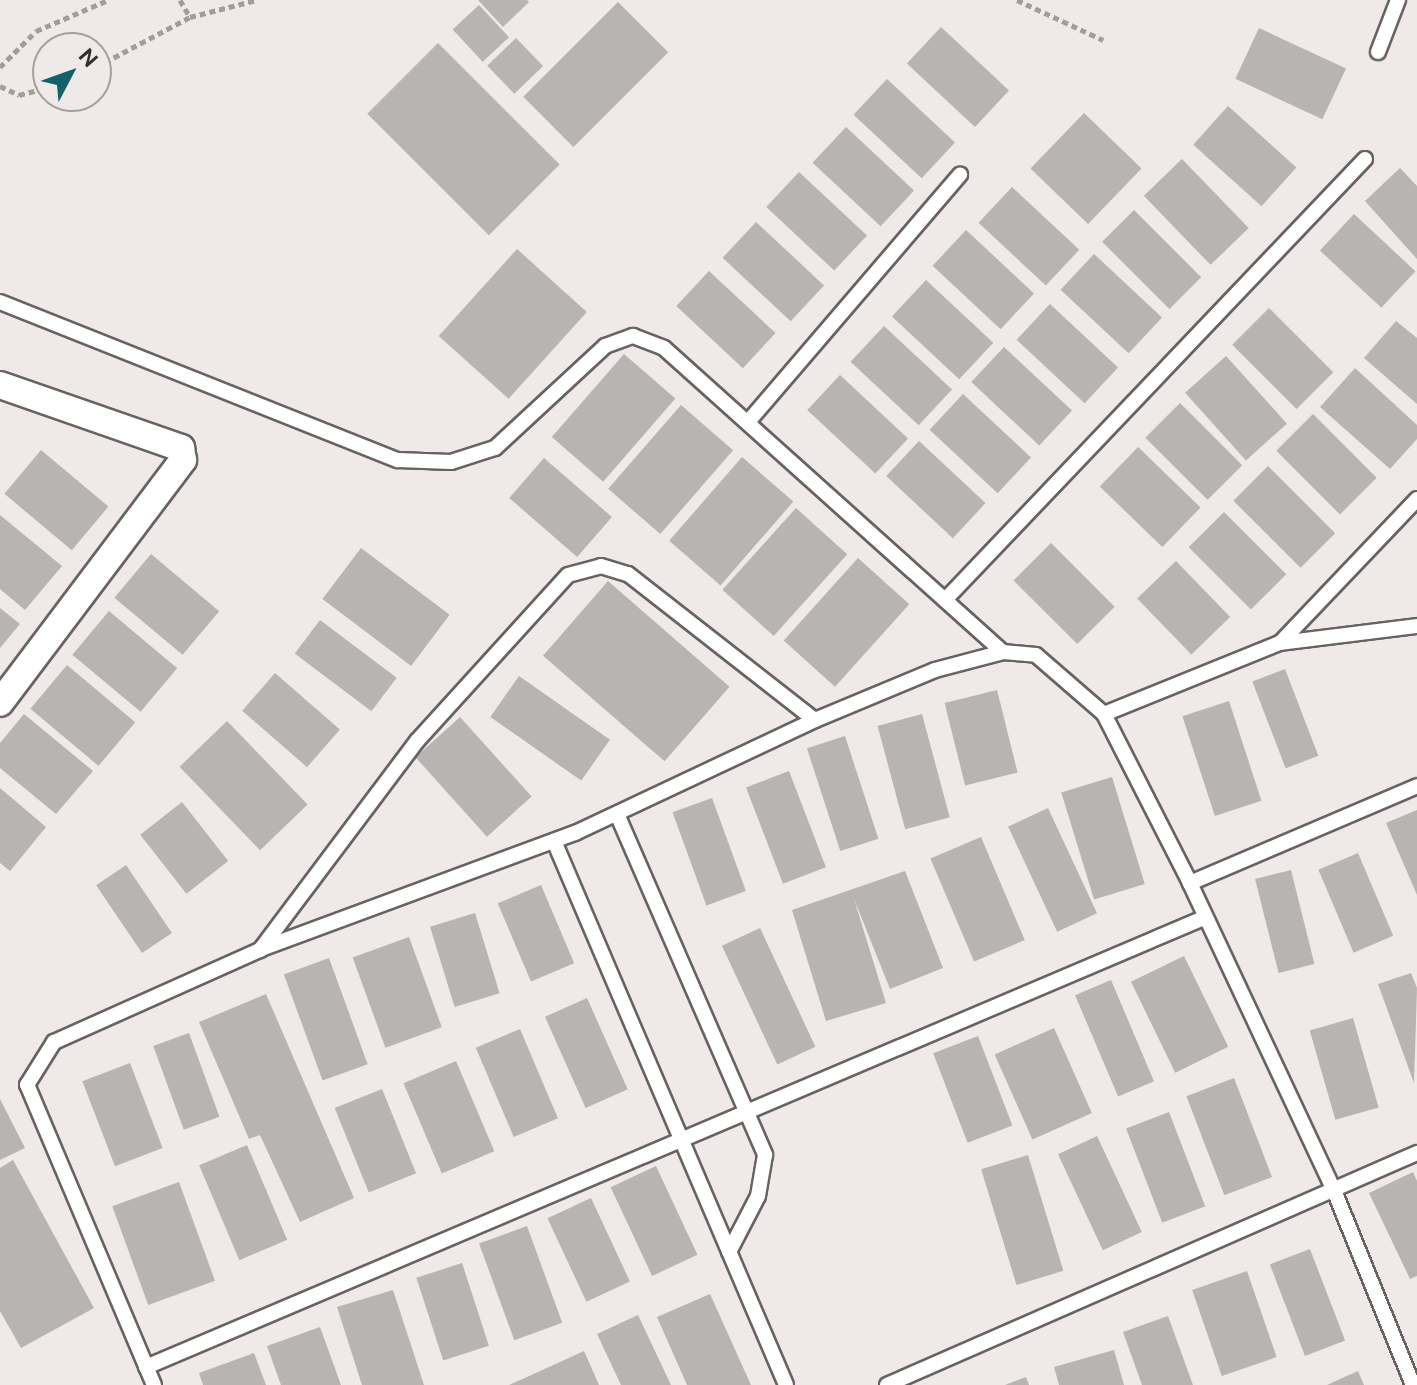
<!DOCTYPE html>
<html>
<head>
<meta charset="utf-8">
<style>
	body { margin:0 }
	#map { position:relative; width:1417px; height:1385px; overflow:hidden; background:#efe9e7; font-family:Ubuntu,sans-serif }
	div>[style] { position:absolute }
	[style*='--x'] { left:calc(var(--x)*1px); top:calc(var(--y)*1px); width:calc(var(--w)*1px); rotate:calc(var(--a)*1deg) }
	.building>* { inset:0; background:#b8b4b1; transform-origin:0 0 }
	.path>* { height:5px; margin-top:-2.5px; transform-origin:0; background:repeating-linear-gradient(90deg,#a19d9c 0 6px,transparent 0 10px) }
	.roads { filter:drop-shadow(2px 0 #686362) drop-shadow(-2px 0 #686362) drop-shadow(0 2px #686362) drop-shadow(0 -2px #686362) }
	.service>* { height:14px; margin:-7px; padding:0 7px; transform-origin:7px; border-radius:7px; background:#fff }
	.minor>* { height:26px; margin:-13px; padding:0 13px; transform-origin:13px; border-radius:13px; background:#fff }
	span { translate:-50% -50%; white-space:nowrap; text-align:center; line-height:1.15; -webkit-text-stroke:6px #efe9e7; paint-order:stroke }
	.north { position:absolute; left:32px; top:32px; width:80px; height:80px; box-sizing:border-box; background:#efe9e7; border:2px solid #a39f9d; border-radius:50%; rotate:49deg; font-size:22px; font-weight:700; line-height:32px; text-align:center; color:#312f2f }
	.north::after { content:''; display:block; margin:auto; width:28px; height:36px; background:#13626b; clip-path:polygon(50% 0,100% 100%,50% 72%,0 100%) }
</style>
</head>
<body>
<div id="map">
	<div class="building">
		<div style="clip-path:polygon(478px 0,527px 0,529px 2px,503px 27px)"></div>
		<div style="left:618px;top:2px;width:71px;height:134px;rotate:45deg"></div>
		<div style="left:479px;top:5px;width:44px;height:36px;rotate:47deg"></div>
		<div style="left:941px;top:27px;width:93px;height:50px;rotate:43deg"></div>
		<div style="left:1259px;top:28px;width:96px;height:56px;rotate:25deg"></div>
		<div style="left:516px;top:38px;width:39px;height:40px;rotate:46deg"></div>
		<div style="left:438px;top:43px;width:172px;height:100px;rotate:45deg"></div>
		<div style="left:887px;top:79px;width:93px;height:49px;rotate:43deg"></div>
		<div style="left:1228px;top:106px;width:92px;height:52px;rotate:42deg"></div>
		<div style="left:1084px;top:113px;width:80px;height:77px;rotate:44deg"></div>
		<div style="left:846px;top:127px;width:93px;height:49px;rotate:43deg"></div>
		<div style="left:1182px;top:159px;width:96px;height:53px;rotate:46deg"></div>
		<div style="clip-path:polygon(1400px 168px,1417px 186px,1417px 259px,1365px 201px)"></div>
		<div style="left:799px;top:172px;width:93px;height:48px;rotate:43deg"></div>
		<div style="left:1012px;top:187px;width:92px;height:49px;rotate:43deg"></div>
		<div style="left:1134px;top:210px;width:95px;height:45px;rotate:45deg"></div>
		<div style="left:1354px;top:214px;width:84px;height:50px;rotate:43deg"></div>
		<div style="left:756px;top:222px;width:93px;height:49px;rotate:43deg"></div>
		<div style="left:966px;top:230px;width:93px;height:49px;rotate:43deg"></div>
		<div style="left:517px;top:249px;width:94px;height:117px;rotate:42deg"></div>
		<div style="left:1094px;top:254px;width:93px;height:49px;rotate:43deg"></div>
		<div style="left:709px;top:271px;width:91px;height:48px;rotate:43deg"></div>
		<div style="left:926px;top:280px;width:92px;height:50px;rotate:43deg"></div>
		<div style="left:1050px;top:304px;width:93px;height:49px;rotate:43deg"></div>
		<div style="left:1269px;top:308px;width:91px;height:52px;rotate:45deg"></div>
		<div style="clip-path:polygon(1396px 321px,1417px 338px,1417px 404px,1364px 358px)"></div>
		<div style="left:884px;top:326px;width:93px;height:49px;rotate:43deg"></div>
		<div style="left:1004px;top:347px;width:93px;height:48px;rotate:43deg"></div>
		<div style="left:624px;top:354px;width:68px;height:110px;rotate:41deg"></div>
		<div style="left:1226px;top:356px;width:91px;height:55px;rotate:48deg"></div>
		<div style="clip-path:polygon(1355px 368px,1417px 425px,1417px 439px,1390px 469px,1320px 407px)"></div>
		<div style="left:840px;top:375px;width:93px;height:48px;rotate:43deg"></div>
		<div style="left:963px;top:394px;width:93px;height:49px;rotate:43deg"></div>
		<div style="left:1180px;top:403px;width:88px;height:49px;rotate:45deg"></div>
		<div style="left:681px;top:405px;width:69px;height:111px;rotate:41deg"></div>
		<div style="left:1313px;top:414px;width:90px;height:52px;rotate:45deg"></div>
		<div style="left:919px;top:441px;width:91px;height:48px;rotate:43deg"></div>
		<div style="left:1138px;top:447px;width:87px;height:55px;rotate:44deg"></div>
		<div style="left:41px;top:450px;width:88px;height:57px;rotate:40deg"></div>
		<div style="left:742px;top:457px;width:68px;height:111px;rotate:41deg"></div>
		<div style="left:544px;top:458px;width:90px;height:53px;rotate:41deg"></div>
		<div style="left:1268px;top:466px;width:95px;height:49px;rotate:45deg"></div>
		<div style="left:796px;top:508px;width:69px;height:110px;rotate:42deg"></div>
		<div style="left:1224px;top:512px;width:88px;height:50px;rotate:45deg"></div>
		<div style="clip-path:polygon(0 515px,62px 566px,25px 610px,0 589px)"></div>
		<div style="left:1051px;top:543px;width:90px;height:53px;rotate:45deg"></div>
		<div style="left:361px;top:548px;width:111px;height:64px;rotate:37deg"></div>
		<div style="left:151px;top:554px;width:89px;height:57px;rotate:40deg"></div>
		<div style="left:858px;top:558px;width:69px;height:111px;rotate:42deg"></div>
		<div style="left:1176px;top:561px;width:78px;height:54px;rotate:46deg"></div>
		<div style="left:608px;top:581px;width:161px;height:99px;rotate:41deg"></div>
		<div style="clip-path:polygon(0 608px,20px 624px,0 648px)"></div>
		<div style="left:109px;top:611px;width:89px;height:57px;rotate:40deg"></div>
		<div style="left:320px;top:620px;width:96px;height:42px;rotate:37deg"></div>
		<div style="left:67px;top:665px;width:89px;height:57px;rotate:40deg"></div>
		<div style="left:1285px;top:669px;width:93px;height:35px;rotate:69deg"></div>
		<div style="left:275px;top:673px;width:86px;height:50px;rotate:41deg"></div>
		<div style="left:519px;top:676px;width:111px;height:50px;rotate:35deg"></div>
		<div style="left:997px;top:690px;width:85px;height:54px;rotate:76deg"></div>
		<div style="left:1229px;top:701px;width:105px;height:49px;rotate:72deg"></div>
		<div style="clip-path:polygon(24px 714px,93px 771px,56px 814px,0 768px,0 743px)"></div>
		<div style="left:922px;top:714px;width:107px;height:46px;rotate:75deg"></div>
		<div style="left:460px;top:717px;width:107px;height:60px;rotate:48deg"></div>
		<div style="left:227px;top:721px;width:116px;height:66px;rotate:46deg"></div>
		<div style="left:845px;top:736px;width:108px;height:40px;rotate:72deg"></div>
		<div style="left:789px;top:771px;width:103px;height:46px;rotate:69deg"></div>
		<div style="left:1112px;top:777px;width:112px;height:53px;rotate:73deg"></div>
		<div style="clip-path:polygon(0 788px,46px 827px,10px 871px,0 863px)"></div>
		<div style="left:712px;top:798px;width:99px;height:42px;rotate:70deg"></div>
		<div style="left:182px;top:802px;width:75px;height:53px;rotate:52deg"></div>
		<div style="left:1048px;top:808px;width:116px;height:44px;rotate:65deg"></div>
		<div style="clip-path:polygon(1417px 810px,1417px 895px,1386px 823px)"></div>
		<div style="left:981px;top:837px;width:112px;height:55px;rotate:67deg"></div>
		<div style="left:1358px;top:853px;width:90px;height:43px;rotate:67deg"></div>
		<div style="left:126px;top:865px;width:82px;height:36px;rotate:56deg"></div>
		<div style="left:1291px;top:870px;width:97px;height:37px;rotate:76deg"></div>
		<div style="clip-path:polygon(905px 871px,943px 968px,890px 989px,854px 899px,886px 1003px,826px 1021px,792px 910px)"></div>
		<div style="left:541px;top:885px;width:85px;height:47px;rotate:67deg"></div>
		<div style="left:475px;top:913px;width:84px;height:47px;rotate:73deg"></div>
		<div style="left:760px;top:928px;width:131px;height:42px;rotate:65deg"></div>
		<div style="left:409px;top:937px;width:96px;height:60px;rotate:70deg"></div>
		<div style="left:1184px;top:956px;width:101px;height:59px;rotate:64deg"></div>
		<div style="left:329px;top:958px;width:113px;height:48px;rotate:70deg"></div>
		<div style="clip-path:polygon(1411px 973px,1417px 988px,1414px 1083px,1378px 984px)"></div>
		<div style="left:1111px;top:980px;width:110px;height:39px;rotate:67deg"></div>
		<div style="clip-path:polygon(266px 994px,354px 1198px,300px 1222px,260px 1135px,249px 1139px,199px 1022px)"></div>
		<div style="left:587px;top:998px;width:100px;height:46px;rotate:66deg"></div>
		<div style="left:1353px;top:1018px;width:93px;height:45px;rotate:74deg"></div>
		<div style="left:1054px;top:1028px;width:93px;height:65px;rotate:66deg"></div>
		<div style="left:520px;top:1029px;width:97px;height:48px;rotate:67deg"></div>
		<div style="left:189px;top:1033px;width:89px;height:38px;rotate:70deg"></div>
		<div style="left:978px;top:1036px;width:96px;height:48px;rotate:69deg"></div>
		<div style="left:456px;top:1061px;width:98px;height:57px;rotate:67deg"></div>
		<div style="left:130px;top:1063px;width:91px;height:51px;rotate:69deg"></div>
		<div style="left:1234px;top:1078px;width:106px;height:51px;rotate:69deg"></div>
		<div style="left:382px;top:1089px;width:91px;height:51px;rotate:68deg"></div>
		<div style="clip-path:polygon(0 1099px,25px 1148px,0 1160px)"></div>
		<div style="left:1169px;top:1112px;width:101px;height:46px;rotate:69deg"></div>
		<div style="left:1097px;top:1136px;width:106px;height:43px;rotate:65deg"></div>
		<div style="left:247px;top:1145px;width:103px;height:52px;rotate:67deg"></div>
		<div style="left:1028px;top:1155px;width:121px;height:49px;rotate:73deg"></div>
		<div style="clip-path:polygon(13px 1160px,94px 1308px,21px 1348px,0 1311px,0 1168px)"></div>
		<div style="left:656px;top:1166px;width:98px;height:50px;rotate:65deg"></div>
		<div style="clip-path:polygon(1413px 1172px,1417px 1181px,1417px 1276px,1410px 1279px,1369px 1193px)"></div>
		<div style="left:179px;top:1182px;width:105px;height:71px;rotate:70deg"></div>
		<div style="left:591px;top:1198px;width:92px;height:48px;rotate:65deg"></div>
		<div style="left:527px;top:1226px;width:103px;height:51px;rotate:70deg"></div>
		<div style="left:1310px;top:1249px;width:98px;height:43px;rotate:69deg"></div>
		<div style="left:462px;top:1263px;width:87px;height:48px;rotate:72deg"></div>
		<div style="left:1247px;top:1271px;width:91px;height:58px;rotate:71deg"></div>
		<div style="clip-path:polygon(393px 1290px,424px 1385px,362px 1385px,337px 1307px)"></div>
		<div style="clip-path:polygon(710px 1294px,751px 1385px,687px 1385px,657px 1317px)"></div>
		<div style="clip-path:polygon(638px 1315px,671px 1385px,621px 1385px,597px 1334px)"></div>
		<div style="clip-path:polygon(1168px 1316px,1193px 1385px,1142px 1385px,1123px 1332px)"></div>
		<div style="clip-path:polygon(320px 1327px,341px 1385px,281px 1385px,267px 1346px)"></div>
		<div style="clip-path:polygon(1114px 1350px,1124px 1385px,1059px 1385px,1054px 1367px)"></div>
		<div style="clip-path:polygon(584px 1351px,599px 1385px,509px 1385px,527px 1377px)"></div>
		<div style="clip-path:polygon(254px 1353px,266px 1385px,203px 1385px,199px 1373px)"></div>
		<div style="clip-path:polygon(1358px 1371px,1364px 1385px,1327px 1385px)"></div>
		<div style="clip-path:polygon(1026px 1377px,1029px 1385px,1005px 1385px)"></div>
	</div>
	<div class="path">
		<div style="--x:180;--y:0;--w:20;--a:60"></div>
		<div style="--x:1017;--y:0;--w:95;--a:24.9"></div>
		<div style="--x:0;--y:67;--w:51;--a:-45"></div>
		<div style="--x:36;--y:31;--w:78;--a:-23.3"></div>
		<div style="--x:96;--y:67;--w:106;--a:-28"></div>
		<div style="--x:190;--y:17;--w:68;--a:-14.4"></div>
		<div style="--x:0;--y:86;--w:21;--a:25"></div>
		<div style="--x:19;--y:95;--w:30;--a:-15"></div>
	</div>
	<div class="roads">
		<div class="service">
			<div style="--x:1378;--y:52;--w:56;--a:-69"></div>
			<div style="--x:0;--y:302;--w:428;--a:21.7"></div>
			<div style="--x:398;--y:460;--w:53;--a:2.2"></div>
			<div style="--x:451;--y:462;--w:46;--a:-17.7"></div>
			<div style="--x:495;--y:448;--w:150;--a:-42.8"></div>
			<div style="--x:605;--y:346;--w:30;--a:-20"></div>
			<div style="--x:633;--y:336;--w:33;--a:21"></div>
			<div style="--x:664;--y:348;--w:455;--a:41.9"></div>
			<div style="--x:748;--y:422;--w:326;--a:-49.4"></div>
			<div style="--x:945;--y:600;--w:609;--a:-46.4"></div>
			<div style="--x:1280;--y:643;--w:199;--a:-46.4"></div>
			<div style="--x:1104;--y:714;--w:190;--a:63"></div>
			<div style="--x:1190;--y:883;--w:337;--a:64.9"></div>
			<div style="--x:1333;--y:1188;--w:213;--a:67.9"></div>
			<div style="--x:617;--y:814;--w:372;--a:66.5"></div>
			<div style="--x:765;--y:1155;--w:42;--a:99.7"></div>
			<div style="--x:758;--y:1196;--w:63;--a:117.4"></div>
			<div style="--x:554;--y:841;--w:591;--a:66.9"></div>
			<div style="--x:1190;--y:883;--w:247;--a:-23.1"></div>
			<div style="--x:261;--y:949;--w:335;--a:-20.3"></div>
			<div style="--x:575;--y:833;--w:265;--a:-25.2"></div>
			<div style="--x:146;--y:1367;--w:1149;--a:-23"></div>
			<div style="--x:154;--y:1385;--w:326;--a:-112.9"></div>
			<div style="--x:27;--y:1085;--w:51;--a:-57.9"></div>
			<div style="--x:54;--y:1042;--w:226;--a:-24.1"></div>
			<div style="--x:260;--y:950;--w:261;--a:-53.1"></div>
			<div style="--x:417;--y:741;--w:224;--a:-47.7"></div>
			<div style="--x:568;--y:575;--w:34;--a:-15"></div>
			<div style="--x:601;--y:566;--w:28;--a:17"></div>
			<div style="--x:628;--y:574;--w:237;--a:38"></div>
			<div style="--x:815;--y:720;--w:130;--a:-22.6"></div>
			<div style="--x:935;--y:670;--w:70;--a:-14.8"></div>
			<div style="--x:1003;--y:652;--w:33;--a:5"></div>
			<div style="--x:1036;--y:655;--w:90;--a:40.9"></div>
			<div style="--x:1104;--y:714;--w:190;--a:-22"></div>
			<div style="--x:1280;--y:643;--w:138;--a:-7.1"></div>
			<div style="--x:887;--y:1385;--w:579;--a:-23.64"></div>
		</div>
		<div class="minor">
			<div style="--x:0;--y:385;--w:192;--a:19.2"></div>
			<div style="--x:181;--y:448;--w:12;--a:81"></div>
			<div style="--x:183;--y:460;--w:304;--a:127"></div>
		</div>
	</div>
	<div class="north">N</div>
</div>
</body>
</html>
